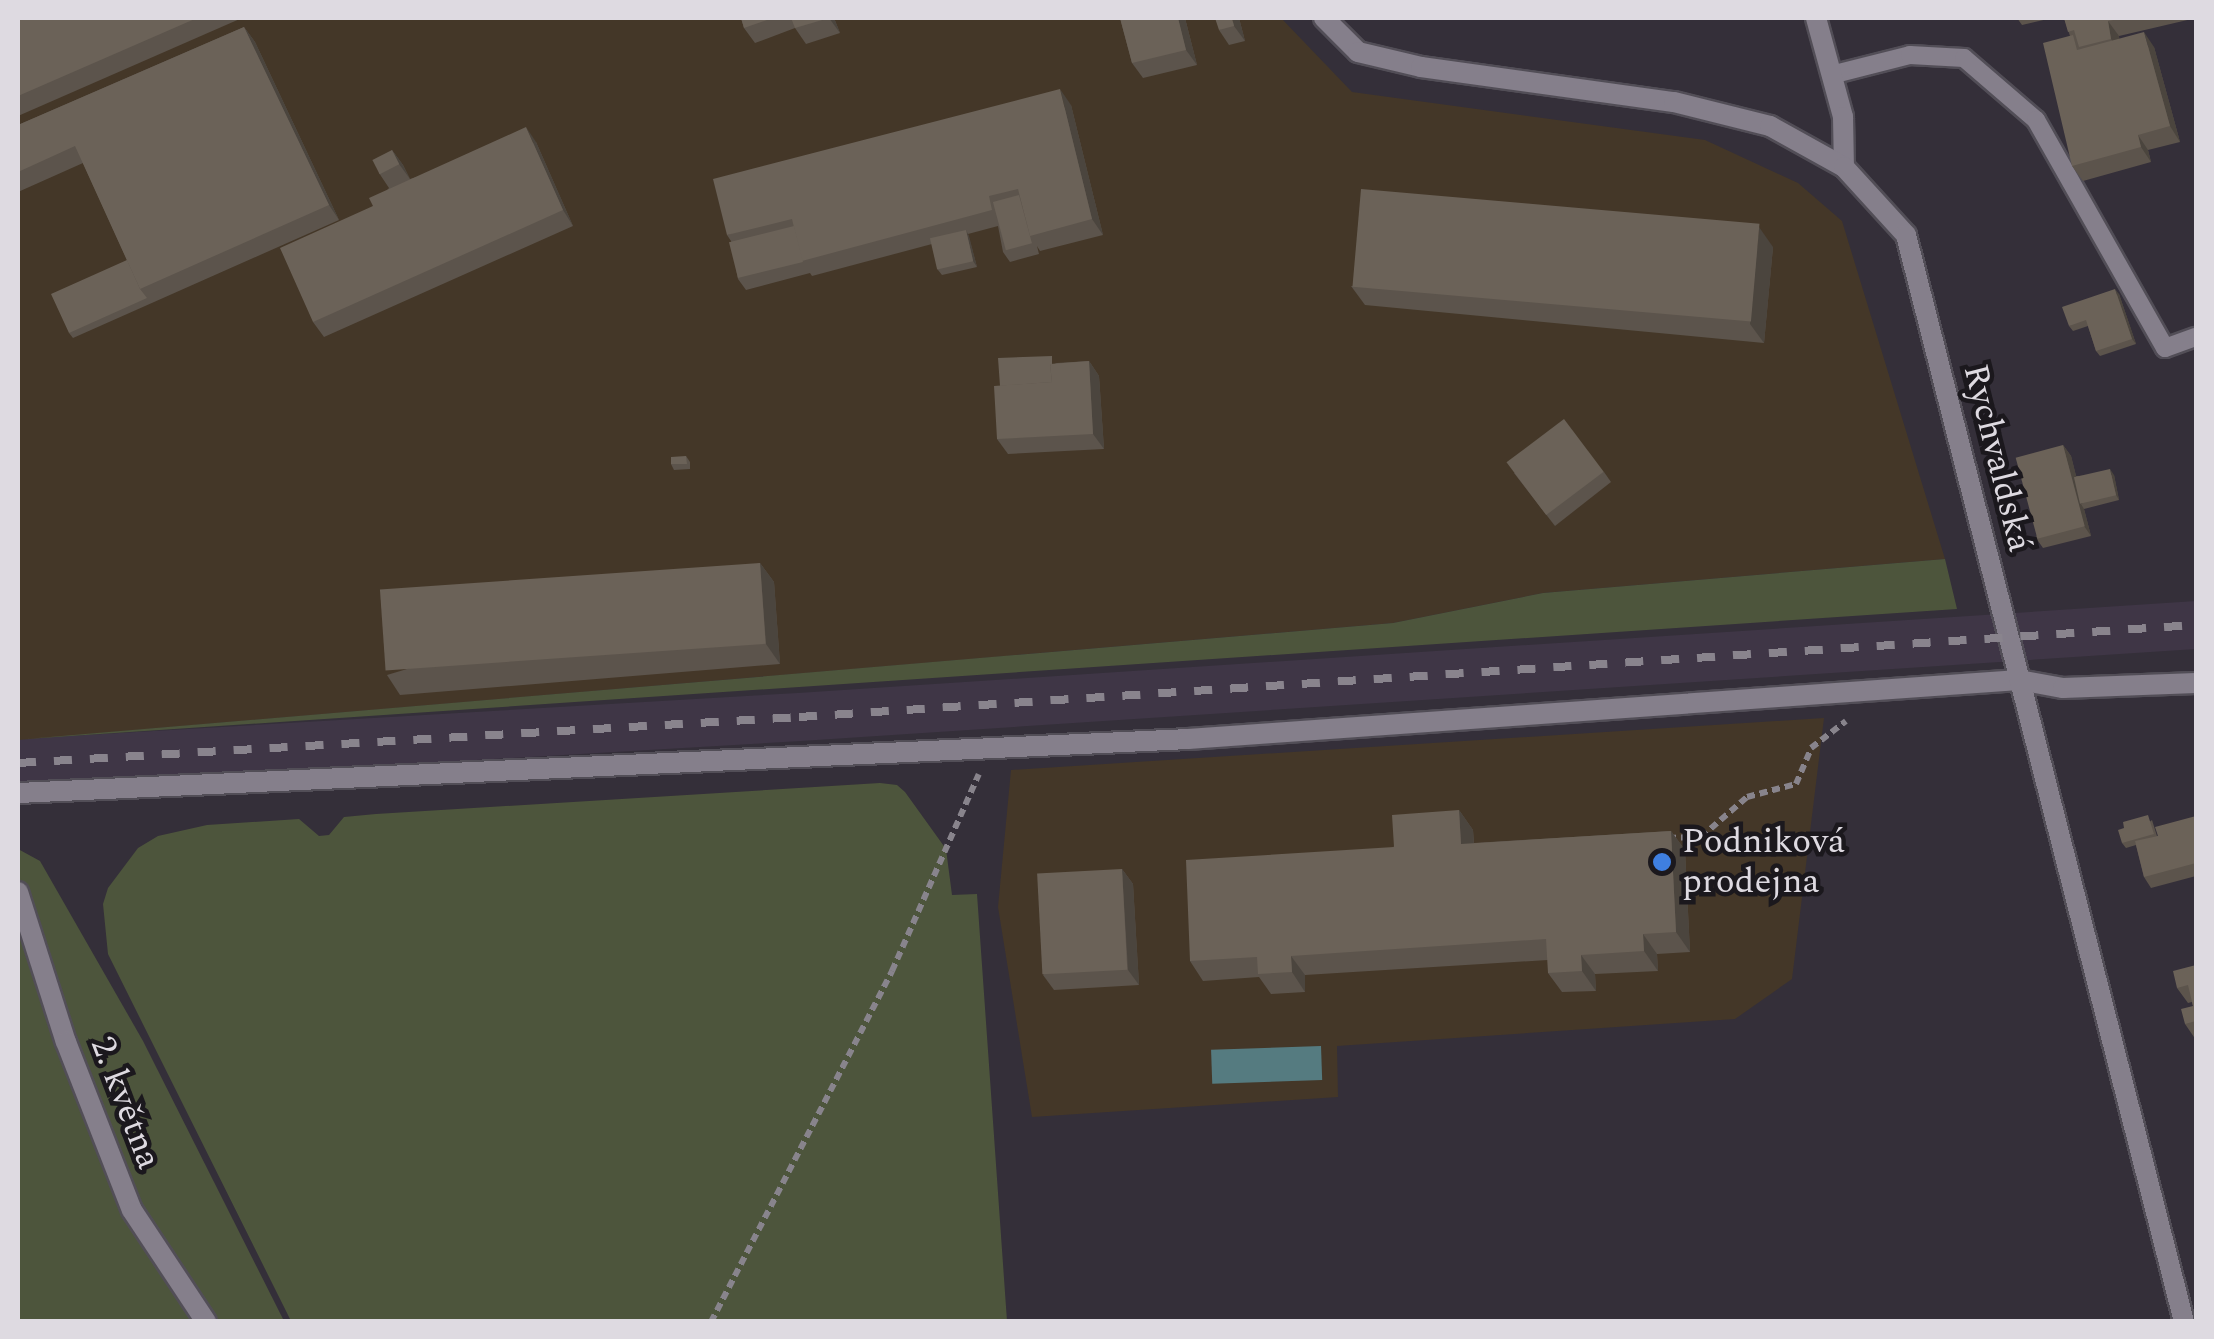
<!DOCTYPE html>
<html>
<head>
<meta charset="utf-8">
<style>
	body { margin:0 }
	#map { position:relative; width:2214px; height:1339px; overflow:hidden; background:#342f39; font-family:Spectral,serif }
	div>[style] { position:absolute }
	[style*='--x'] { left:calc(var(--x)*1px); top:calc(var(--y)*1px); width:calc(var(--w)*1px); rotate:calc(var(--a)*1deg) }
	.built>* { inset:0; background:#3f3646 }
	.industrial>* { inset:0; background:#443728 }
	.green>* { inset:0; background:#4d553c }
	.water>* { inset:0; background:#557b80; transform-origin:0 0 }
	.path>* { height:6px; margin-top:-3px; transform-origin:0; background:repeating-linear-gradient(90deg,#88848c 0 8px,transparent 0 13px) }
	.roads { filter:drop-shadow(2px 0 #524e57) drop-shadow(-2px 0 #524e57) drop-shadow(0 2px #524e57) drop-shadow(0 -2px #524e57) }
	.service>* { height:18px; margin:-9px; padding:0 9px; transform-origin:9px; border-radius:9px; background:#857f8b }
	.minor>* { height:20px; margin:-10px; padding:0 10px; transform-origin:10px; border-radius:10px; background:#857f8b }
	.tertiary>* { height:20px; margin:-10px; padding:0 10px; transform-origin:10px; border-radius:10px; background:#857f8b }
	.rail>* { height:8px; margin-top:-4px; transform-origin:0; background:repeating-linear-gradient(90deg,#89848d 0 18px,transparent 0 36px) }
	.wall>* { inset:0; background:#5c544c }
	.shaded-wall>* { inset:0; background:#4b453e }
	.building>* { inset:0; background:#6b6258; transform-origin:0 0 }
	.dots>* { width:28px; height:28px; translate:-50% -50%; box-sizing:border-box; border:5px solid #1b181d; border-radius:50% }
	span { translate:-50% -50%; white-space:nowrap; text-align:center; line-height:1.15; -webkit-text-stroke:9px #1b181d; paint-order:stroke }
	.street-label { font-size:35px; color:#dedae1 }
	.poi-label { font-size:35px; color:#dedae1 }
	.left { translate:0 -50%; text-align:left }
	.frame { position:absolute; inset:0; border:20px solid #dedae1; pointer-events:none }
</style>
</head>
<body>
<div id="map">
	<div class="built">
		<div style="clip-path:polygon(2196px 601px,2196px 649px,801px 741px,18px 787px,18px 739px,798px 693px)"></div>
	</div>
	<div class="industrial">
		<div style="clip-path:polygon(18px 18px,1281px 18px,1352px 92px,1705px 140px,1798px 183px,1842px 221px,1945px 559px,1543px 593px,1393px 623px,18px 740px)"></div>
		<div style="clip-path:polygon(1824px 718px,1792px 979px,1735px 1019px,1337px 1046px,1338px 1097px,1032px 1117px,998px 907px,1011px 770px)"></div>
	</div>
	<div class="green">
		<div style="clip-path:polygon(1945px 559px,1957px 609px,26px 739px,1393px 623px,1543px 593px)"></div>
		<div style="clip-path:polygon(880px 783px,897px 785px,905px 792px,946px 849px,952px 895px,977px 894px,1007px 1321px,291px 1321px,108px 954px,103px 904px,108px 888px,138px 848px,158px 836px,207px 825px,299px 819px,319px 836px,329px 835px,344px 817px,376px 814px)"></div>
		<div style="clip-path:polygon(18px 849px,40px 861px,143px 1041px,284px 1321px,18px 1321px)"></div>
	</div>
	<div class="water">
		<div style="left:1321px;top:1046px;width:34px;height:110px;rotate:88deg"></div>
	</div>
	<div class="path">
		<div style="--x:1668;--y:838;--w:33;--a:-2"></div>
		<div style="--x:1701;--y:837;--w:61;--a:-41"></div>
		<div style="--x:1747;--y:797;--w:51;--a:-14.9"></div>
		<div style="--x:1796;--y:784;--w:39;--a:-67"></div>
		<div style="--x:1811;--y:748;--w:44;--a:-37.6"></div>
		<div style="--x:711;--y:1322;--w:395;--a:-62.7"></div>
		<div style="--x:892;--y:971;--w:215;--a:-66.2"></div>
	</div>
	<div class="roads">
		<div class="service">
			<div style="--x:1831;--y:75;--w:81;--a:-14.2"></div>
			<div style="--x:1910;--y:55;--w:54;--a:3.2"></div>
			<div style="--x:1964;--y:58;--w:95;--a:40.7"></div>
			<div style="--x:2036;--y:120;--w:262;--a:60.5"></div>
			<div style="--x:2165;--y:348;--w:33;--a:-20"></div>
		</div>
		<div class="minor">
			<div style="--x:1816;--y:18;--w:103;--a:74.7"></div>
			<div style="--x:1843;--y:117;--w:50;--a:88.9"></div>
			<div style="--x:18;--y:793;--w:1171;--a:-2.64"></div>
			<div style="--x:1188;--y:739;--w:833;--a:-4.06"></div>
			<div style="--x:2019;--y:680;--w:45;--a:10.3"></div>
			<div style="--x:2063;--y:688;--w:133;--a:-2.2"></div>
			<div style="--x:18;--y:892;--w:157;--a:72.3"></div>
			<div style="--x:66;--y:1042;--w:180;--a:68.6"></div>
			<div style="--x:132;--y:1210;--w:134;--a:56.5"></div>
		</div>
		<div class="tertiary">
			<div style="--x:1324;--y:18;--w:48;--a:45"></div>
			<div style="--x:1358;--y:52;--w:65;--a:13.4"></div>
			<div style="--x:1421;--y:67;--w:255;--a:7.9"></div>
			<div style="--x:1674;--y:102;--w:99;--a:14"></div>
			<div style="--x:1770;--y:126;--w:85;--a:29"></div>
			<div style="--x:1844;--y:167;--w:92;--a:47.6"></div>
			<div style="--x:1906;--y:235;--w:1122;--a:75.65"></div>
		</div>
	</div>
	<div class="rail">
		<div style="--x:18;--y:763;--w:782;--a:-3.37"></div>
		<div style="--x:799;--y:717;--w:1400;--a:-3.77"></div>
	</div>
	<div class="wall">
		<div style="clip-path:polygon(18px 18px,242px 18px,18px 116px)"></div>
		<div style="clip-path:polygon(741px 18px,834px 18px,840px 33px,806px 44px,795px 28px,755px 43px,744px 28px)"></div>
		<div style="clip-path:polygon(1120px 18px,1185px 18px,1197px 65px,1143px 78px,1132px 63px)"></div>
		<div style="clip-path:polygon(1239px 18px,1245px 41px,1229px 45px,1219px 30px)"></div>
		<div style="clip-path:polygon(2017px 18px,2052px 18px,2022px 25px)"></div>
		<div style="clip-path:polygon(2064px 18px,2196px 18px,2119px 36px,2119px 39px,2154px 47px,2180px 142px,2148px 150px,2151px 162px,2083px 181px,2072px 166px,2070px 36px)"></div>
		<div style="clip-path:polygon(244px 27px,255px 42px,339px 220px,73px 338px,69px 333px,127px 260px,83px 163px,18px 192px,18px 125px)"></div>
		<div style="clip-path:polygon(1071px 105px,1103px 235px,1040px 251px,1037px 246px,1039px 254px,1010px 262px,1003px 252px,998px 226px,968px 234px,977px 267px,942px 275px,938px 270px,932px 244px,812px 276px,810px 273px,746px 290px,738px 279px,731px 241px,727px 235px)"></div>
		<div style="clip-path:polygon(536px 142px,573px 226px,324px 337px,313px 322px,373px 206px,389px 188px,379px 173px,392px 150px,403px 165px,410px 179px)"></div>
		<div style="clip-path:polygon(1773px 247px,1764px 343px,1365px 305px,1351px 286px)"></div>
		<div style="clip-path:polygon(2119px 294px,2136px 344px,2100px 356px,2096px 351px,2088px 326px,2073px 331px,2069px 326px)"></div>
		<div style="clip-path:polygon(1089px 361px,1099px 376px,1104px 449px,1008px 454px,997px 439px,1000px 386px,1057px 363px)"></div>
		<div style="clip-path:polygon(2063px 445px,2071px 456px,2076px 476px,2114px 475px,2119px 500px,2084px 509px,2091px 536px,2043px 548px,2036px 538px)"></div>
		<div style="clip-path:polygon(686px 456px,690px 462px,690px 469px,674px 470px,671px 464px)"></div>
		<div style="clip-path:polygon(1604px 472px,1611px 482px,1555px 526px,1514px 473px)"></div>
		<div style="clip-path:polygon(760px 563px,774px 582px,780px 664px,400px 695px,387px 675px)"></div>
		<div style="clip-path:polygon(1459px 810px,1473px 830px,1474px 843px,1671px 831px,1685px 850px,1690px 952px,1657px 954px,1658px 971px,1595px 974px,1596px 991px,1562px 992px,1548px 973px,1548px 960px,1305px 975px,1305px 992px,1271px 994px,1259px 977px,1203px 981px,1190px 961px)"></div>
		<div style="clip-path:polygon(2196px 816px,2196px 876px,2151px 888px,2144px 877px,2136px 845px,2126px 848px,2122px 843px,2152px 820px,2157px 836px)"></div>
		<div style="clip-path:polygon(1122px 869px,1133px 884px,1139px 985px,1054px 990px,1043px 975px)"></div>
		<div style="clip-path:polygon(2196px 965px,2196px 1040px,2185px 1024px,2193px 1006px,2192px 1002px,2188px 1003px,2177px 988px)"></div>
	</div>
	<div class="shaded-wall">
		<div style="clip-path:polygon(829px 18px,834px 18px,840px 33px)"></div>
		<div style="clip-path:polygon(1178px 18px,1185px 18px,1197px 65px,1186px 50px)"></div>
		<div style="clip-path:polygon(1232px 18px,1239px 18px,1245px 41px,1234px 26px)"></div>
		<div style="clip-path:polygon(2108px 21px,2119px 36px,2122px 54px,2111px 39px)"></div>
		<div style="clip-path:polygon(244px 27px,255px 42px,339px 220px,329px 205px)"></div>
		<div style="clip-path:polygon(2144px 32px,2154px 47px,2180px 142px,2170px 126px)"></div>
		<div style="clip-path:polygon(1060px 89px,1071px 105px,1103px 235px,1092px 219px)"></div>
		<div style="clip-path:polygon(526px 127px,536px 142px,573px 226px,563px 210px)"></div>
		<div style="clip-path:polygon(2138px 135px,2148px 150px,2151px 162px,2141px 147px)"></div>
		<div style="clip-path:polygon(392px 150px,403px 165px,410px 179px,399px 164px)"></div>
		<div style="clip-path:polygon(1759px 227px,1773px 247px,1764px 343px,1750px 324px)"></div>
		<div style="clip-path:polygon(966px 230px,969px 236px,977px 267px,973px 261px)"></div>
		<div style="clip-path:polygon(2115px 289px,2119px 294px,2136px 344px,2132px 339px)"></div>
		<div style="clip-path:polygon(1089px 361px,1099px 376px,1104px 449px,1093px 434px)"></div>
		<div style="clip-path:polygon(2063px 445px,2071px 456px,2083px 503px,2081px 504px,2084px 509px,2091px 536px,2084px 526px)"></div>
		<div style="clip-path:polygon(2110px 469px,2114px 475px,2119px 500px,2116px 495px)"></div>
		<div style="clip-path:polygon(760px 563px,774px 582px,780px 664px,766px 644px)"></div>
		<div style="clip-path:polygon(1459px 810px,1473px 830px,1475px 863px,1461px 844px)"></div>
		<div style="clip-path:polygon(1671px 831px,1685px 850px,1690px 952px,1676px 932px)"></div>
		<div style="clip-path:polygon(1122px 869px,1133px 884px,1139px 985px,1128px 970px)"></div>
		<div style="clip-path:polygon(1643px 934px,1657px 954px,1658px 971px,1644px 951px)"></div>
		<div style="clip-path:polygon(1581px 955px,1595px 974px,1596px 991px,1582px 971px)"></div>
		<div style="clip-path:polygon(1291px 956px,1305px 975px,1305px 992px,1292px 972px)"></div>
	</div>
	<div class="building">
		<div style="clip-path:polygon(18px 18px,197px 18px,18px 96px)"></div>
		<div style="clip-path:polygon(741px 18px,773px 18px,744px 28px)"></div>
		<div style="clip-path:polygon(791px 18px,829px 18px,795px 28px)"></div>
		<div style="clip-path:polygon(1120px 18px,1178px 18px,1186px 50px,1132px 63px)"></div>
		<div style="clip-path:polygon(1215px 18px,1232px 18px,1234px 26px,1219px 30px)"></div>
		<div style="clip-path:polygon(2064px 18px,2124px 18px,2108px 21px,2111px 39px,2079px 47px,2074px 30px,2068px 32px)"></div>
		<div style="clip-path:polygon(244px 27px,329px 205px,140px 289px,75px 146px,18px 172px,18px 125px)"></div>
		<div style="clip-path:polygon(2144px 32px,2170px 126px,2138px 135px,2141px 147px,2072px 166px,2043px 43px,2073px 35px,2077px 50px)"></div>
		<div style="clip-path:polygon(1060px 89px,1092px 219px,1030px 236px,1018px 189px,989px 196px,992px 210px,802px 261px,792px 219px,727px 235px,713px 179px)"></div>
		<div style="clip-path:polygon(526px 127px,563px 210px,313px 322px,280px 248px,373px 206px,369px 198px)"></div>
		<div style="left:392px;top:150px;width:16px;height:22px;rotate:63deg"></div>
		<div style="left:1361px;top:189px;width:400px;height:98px;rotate:5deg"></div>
		<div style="left:1019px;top:195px;width:50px;height:27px;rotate:75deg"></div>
		<div style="left:794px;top:226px;width:37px;height:67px;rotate:76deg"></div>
		<div style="left:966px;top:230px;width:32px;height:37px;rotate:77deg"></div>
		<div style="clip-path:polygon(127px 260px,140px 289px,147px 298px,69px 333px,51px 294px)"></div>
		<div style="clip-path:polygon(2115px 289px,2132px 339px,2096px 351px,2086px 320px,2069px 326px,2062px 307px)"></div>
		<div style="clip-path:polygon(1052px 356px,1052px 364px,1050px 364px,1052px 382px,1000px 386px,998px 358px)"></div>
		<div style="clip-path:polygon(1089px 361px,1093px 434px,997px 439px,994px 386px,1052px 382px,1050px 364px)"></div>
		<div style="left:1564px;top:419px;width:66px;height:72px;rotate:53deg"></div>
		<div style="left:2063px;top:445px;width:84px;height:49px;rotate:75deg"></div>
		<div style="clip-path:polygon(686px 456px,687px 464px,671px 464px,671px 457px)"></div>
		<div style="left:2110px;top:469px;width:27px;height:37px;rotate:77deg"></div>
		<div style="left:760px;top:563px;width:81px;height:381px;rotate:86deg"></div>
		<div style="clip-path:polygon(1459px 810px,1461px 844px,1671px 831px,1676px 932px,1643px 934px,1644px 951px,1581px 955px,1582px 971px,1548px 973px,1546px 939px,1291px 956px,1292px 972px,1258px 974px,1257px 957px,1190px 961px,1186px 860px,1394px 847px,1392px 815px)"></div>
		<div style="clip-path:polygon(2148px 815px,2154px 834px,2122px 843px,2118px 830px,2124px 828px,2123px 822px)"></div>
		<div style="clip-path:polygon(2196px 816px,2196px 863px,2144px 877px,2135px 841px,2158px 836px,2155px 827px)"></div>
		<div style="left:1122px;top:869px;width:101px;height:85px;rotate:87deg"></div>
		<div style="clip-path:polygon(2196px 965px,2196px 1021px,2185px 1024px,2181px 1009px,2193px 1006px,2188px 985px,2177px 988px,2173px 971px)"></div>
	</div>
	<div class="dots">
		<div style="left:1662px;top:862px;background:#3f7fe0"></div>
	</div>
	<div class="street-label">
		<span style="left:1997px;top:458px;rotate:76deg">Rychvaldská</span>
		<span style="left:125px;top:1103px;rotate:69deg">2. května</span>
	</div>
	<div class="poi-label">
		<span class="left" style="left:1682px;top:862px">Podniková<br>prodejna</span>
	</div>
	<div class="frame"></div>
</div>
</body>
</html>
